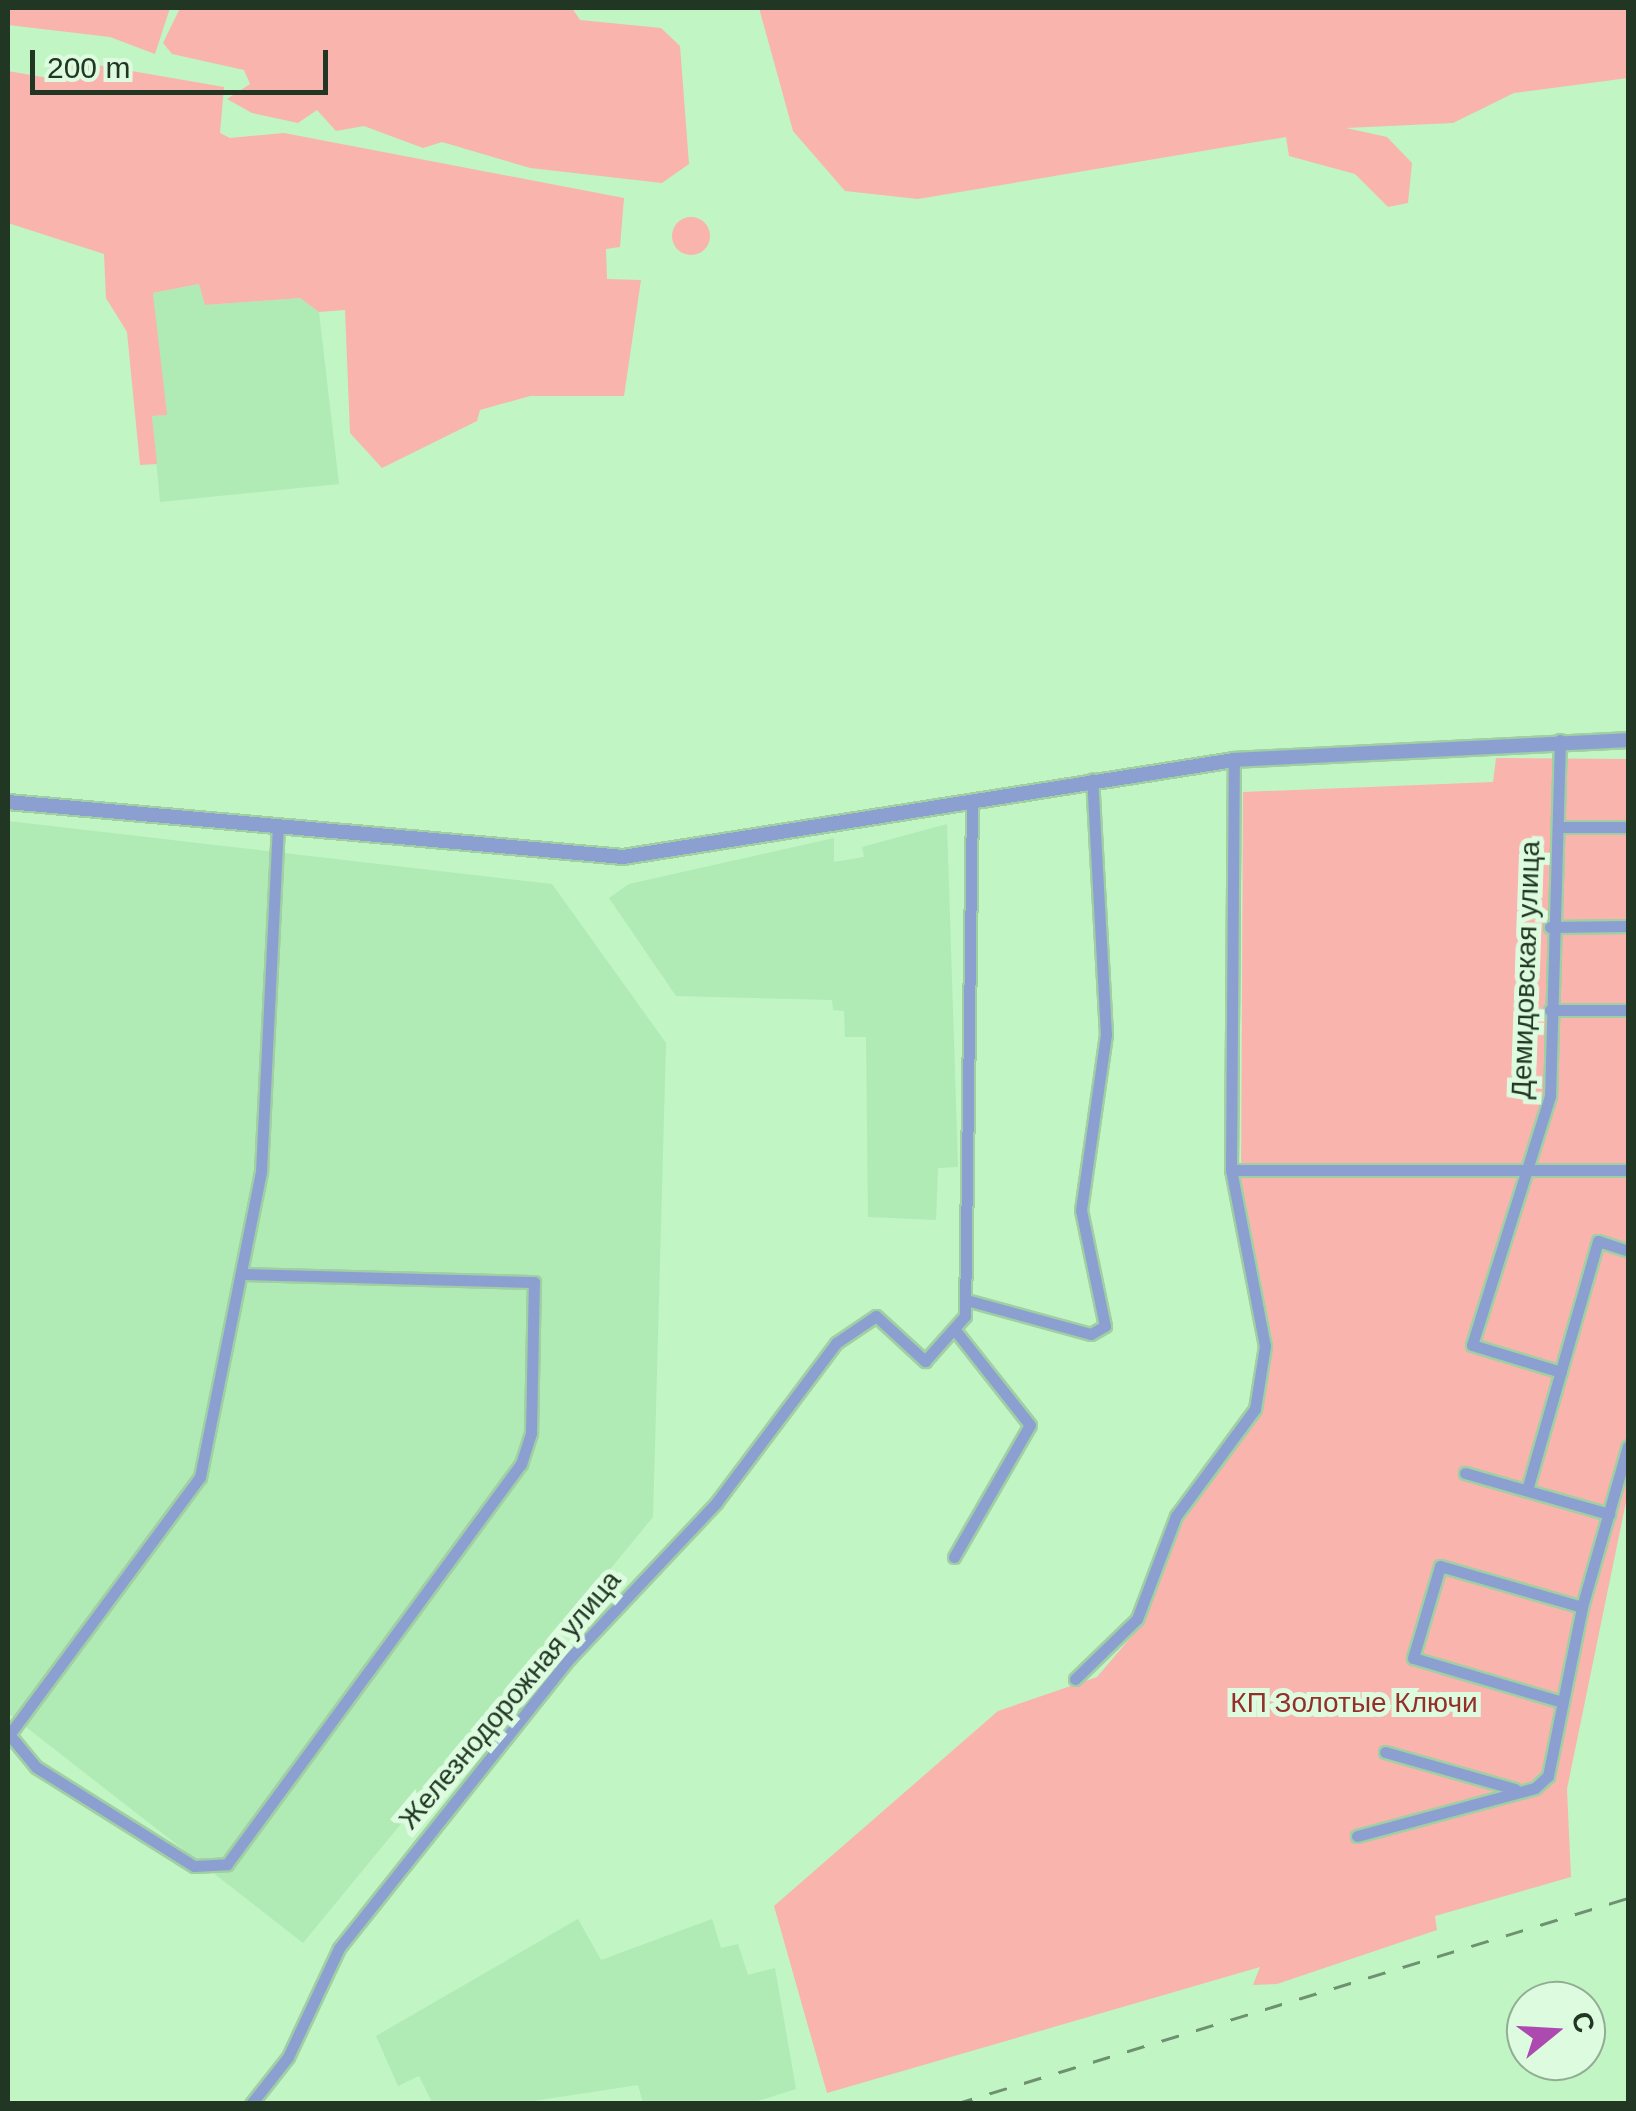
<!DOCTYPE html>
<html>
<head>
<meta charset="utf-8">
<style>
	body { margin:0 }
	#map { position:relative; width:1636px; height:2111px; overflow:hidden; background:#c1f5c4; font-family:Arial,sans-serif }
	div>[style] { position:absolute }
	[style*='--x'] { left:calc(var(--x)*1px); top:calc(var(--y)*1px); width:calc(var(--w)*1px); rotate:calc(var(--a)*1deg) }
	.built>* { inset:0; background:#b0eab4 }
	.green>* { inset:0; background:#f9b4ad }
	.round { border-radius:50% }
	.roads { filter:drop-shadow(2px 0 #a1cfa4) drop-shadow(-2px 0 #a1cfa4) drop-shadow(0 2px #a1cfa4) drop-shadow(0 -2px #a1cfa4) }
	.minor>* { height:11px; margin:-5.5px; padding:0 5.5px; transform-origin:5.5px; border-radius:5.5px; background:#8ba0d1 }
	.tertiary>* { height:14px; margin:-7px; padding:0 7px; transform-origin:7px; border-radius:7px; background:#8ba0d1 }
	.rail>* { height:2.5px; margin-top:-1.25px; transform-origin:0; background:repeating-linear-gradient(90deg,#6e9271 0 18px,transparent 0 36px) }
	span { translate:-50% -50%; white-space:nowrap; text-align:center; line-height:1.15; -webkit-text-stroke:10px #ddfcdf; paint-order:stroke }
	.street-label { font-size:28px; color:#213623 }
	.park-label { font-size:28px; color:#942f2b }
	.frame { position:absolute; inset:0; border:10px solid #213623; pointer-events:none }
	.north { position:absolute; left:1506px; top:1981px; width:100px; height:100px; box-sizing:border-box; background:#ddfcdf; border:2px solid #92ad94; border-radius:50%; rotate:72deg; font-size:28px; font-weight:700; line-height:40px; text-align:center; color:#213623 }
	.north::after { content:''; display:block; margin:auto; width:35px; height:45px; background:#ad4ab0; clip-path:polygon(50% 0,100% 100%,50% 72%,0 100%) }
	.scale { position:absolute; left:30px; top:50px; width:298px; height:45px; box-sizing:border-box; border:5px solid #213623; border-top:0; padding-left:12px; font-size:30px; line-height:35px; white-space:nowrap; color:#213623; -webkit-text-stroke:8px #ddfcdf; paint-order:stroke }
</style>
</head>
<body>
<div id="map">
	<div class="built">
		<div style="clip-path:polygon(200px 284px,205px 305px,300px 298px,319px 312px,339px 484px,160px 502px,152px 416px,166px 415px,153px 293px)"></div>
		<div style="clip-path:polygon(8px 821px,552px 884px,666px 1043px,653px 1517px,303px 1943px,8px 1713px)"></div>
		<div style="clip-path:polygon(947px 824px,958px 1167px,938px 1168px,936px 1220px,868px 1217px,866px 1037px,845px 1037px,844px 1011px,833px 1010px,832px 1000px,676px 996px,609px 898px,629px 884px,834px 838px,834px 862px,864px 857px,862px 847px)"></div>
		<div style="clip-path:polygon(578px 1919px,601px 1960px,712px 1919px,721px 1948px,738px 1944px,748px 1975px,775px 1968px,796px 2089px,748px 2104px,643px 2103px,638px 2085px,520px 2103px,433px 2104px,419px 2076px,398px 2086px,376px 2036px)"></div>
	</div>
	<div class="green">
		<div style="clip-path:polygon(8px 8px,170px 8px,155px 54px,110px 37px,8px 25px)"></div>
		<div style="clip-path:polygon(180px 8px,572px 8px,580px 20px,661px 28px,680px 46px,689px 164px,662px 183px,530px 168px,442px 142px,423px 148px,364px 126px,336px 131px,317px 110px,298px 123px,252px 113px,227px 99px,250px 84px,244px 70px,172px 54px,163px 43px)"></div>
		<div style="clip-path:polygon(759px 8px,1628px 8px,1628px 78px,1514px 93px,1453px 123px,1346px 128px,1387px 137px,1412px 163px,1408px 203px,1388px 207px,1355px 174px,1289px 156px,1286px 137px,918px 199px,845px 191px,793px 131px)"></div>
		<div style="clip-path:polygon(51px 57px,224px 87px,220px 133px,230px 138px,284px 133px,624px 198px,620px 247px,606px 249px,607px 279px,641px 280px,624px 396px,530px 396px,480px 410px,477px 421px,382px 468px,350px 433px,345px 310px,319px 312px,300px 298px,205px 305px,199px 284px,153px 293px,167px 415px,152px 416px,157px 464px,140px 465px,127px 332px,106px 298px,104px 254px,8px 223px,8px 71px,48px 78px)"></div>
		<div class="round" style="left:672px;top:217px;width:38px;height:38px"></div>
		<div style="clip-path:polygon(1496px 758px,1628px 759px,1628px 1492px,1567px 1789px,1571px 1877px,1435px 1916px,1437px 1930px,1277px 1984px,1253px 1985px,1260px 1967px,827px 2093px,774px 1906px,998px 1711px,1097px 1677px,1143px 1623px,1180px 1526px,1262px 1405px,1273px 1345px,1241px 1179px,1243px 792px,1493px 782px)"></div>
	</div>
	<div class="roads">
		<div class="minor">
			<div style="--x:1560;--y:740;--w:356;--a:91.6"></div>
			<div style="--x:1550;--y:1096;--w:261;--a:107.4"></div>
			<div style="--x:1472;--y:1345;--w:93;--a:16.9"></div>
			<div style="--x:1558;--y:827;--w:70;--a:0"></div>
			<div style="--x:1550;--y:927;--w:78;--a:-0.7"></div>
			<div style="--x:1550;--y:1010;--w:78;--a:0"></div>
			<div style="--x:1231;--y:1170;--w:397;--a:0"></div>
			<div style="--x:970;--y:1301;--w:125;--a:15.3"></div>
			<div style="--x:1091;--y:1334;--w:16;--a:-30"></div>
			<div style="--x:1105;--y:1326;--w:118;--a:-101.7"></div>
			<div style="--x:1081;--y:1210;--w:177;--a:-81.9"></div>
			<div style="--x:1106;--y:1035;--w:256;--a:-93.1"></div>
			<div style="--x:1465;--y:1473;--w:150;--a:15.9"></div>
			<div style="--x:1527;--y:1490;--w:259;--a:-74.1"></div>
			<div style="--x:1598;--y:1241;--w:32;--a:18"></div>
			<div style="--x:954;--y:1557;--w:152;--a:-60.1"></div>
			<div style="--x:1030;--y:1425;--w:121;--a:-128.3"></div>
			<div style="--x:1075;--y:1679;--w:86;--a:-44.1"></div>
			<div style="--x:1137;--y:1619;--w:110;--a:-69.3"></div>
			<div style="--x:1176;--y:1516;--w:133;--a:-53.6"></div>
			<div style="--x:1255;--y:1409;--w:64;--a:-81"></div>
			<div style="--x:1265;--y:1346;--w:179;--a:-100.9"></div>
			<div style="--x:1231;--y:1170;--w:410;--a:-89.6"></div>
			<div style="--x:1562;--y:1702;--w:155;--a:-163.5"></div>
			<div style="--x:1413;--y:1658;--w:96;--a:-73.6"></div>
			<div style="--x:1440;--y:1566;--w:148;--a:16.1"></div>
			<div style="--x:8;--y:1733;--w:44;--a:50.5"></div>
			<div style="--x:36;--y:1767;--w:186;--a:32.1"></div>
			<div style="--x:194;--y:1866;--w:33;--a:-3"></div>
			<div style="--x:227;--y:1864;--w:496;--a:-53.7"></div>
			<div style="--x:521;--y:1464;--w:33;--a:-72"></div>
			<div style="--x:531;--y:1433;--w:151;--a:-88.9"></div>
			<div style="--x:534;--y:1282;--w:293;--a:-178.4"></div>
			<div style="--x:9;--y:1735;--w:321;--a:-53.5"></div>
			<div style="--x:200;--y:1477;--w:311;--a:-78.7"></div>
			<div style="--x:261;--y:1172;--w:343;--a:-87.2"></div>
			<div style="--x:1385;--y:1752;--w:135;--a:15.9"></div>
			<div style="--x:1357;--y:1836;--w:184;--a:-15.1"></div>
			<div style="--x:1535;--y:1788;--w:18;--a:-43"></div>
			<div style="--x:1548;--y:1776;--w:172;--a:-78.6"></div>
			<div style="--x:1582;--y:1607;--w:167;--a:-74.1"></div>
			<div style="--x:251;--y:2104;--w:60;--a:-51.8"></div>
			<div style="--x:288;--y:2057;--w:120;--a:-64.9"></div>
			<div style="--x:339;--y:1948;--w:371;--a:-51.5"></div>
			<div style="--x:570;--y:1658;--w:213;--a:-46.7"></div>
			<div style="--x:716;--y:1503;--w:200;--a:-53.1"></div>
			<div style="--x:836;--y:1343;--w:48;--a:-34"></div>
			<div style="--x:876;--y:1316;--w:67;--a:42.6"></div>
			<div style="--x:925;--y:1361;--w:60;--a:-48.4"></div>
			<div style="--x:965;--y:1316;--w:516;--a:-89.22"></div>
		</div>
		<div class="tertiary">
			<div style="--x:8;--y:802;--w:617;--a:5.11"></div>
			<div style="--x:623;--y:857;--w:619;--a:-9.02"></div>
			<div style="--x:1234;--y:760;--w:395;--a:-2.9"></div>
		</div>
	</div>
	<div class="rail">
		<div style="--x:955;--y:2104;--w:704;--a:-17.02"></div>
	</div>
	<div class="street-label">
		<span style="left:1526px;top:970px;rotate:-88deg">Демидовская улица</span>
		<span style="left:510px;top:1700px;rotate:-50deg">Железнодорожная улица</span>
	</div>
	<div class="park-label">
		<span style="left:1354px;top:1703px">КП Золотые Ключи</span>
	</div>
	<div class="frame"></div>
	<div class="north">С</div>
	<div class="scale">200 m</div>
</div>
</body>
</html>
